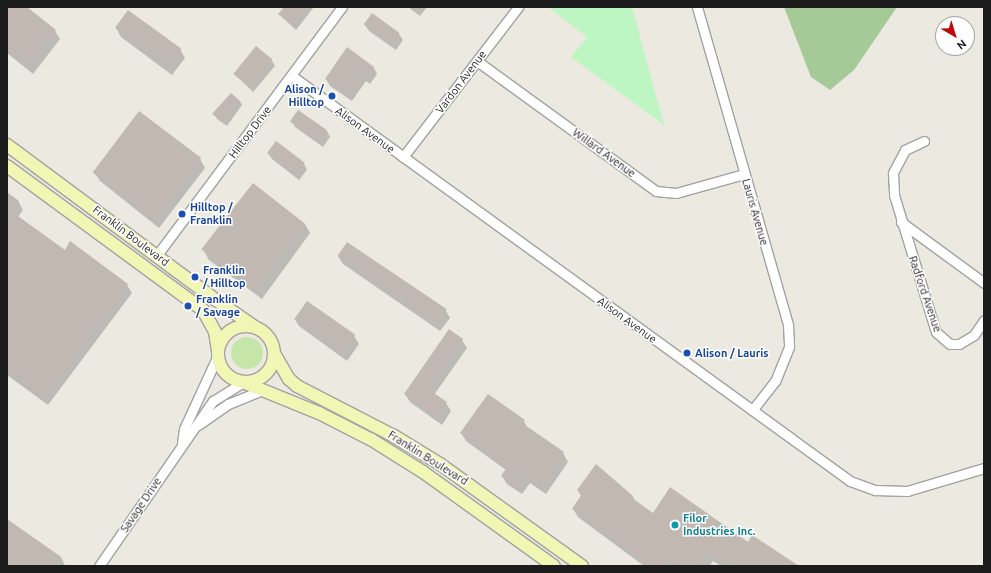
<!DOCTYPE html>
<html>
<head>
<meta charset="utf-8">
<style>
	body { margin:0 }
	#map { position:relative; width:991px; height:573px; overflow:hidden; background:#ece9e1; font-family:Ubuntu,sans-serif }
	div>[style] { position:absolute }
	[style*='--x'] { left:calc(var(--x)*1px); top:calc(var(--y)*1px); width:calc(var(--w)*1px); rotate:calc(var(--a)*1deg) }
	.grass>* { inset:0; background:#c5e6a8 }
	.round { border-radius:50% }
	.forest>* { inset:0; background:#a5ca97 }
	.park>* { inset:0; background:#bef6c3 }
	.shadow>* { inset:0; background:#0003 }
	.building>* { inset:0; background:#c1b8b1; transform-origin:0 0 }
	.roads { filter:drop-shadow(1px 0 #a2a2a2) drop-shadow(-1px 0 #a2a2a2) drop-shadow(0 1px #a2a2a2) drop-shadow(0 -1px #a2a2a2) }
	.street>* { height:9px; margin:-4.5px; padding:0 4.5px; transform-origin:4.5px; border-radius:4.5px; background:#fff }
	.secondary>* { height:12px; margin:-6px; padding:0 6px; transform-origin:6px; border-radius:6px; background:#f2f6b5 }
	.secondary>.ring { margin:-6px; padding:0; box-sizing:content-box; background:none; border:12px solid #f2f6b5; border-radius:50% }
	.dots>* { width:11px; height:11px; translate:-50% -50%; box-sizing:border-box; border:2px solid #fff; border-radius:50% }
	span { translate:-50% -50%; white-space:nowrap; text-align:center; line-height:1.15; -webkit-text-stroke:3px #fff; paint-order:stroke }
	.street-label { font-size:11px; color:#1b1b1b }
	.transit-label { font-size:11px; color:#164399; font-weight:700 }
	.right { translate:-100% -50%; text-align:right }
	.left { translate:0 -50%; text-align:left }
	.culture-label { font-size:11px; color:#0d838f; font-weight:700 }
	.frame { position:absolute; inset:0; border:8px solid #1b1b1b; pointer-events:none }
	.north { position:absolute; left:935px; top:16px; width:40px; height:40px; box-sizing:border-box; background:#fff; border:1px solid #a4a4a4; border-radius:50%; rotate:142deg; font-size:11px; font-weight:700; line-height:16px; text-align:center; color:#1b1b1b }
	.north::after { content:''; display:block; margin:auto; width:14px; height:18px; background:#bf0a08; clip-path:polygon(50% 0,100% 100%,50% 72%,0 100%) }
</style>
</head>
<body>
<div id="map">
	<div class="grass">
		<div class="round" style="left:231px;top:337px;width:32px;height:32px"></div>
	</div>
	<div class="forest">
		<div style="clip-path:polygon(784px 7px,897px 7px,854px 70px,830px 90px,811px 77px)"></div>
	</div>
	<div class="park">
		<div style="clip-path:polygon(548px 7px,632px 7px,664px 125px,571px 57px,587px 37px)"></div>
	</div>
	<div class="shadow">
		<div style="clip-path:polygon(7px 7px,25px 7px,55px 31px,60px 39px,33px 74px,7px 53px)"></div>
		<div style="clip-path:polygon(285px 7px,314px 7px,296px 30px,279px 14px)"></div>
		<div style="clip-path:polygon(408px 7px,427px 7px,420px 16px)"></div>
		<div style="clip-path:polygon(372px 15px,399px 34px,403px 40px,396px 50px,369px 31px,365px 25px)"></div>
		<div style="clip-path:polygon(116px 28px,180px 49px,185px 58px,172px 75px,121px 37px)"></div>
		<div style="clip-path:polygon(347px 48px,374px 68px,377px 74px,370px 84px,366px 81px,352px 101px,330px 86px,326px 79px)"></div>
		<div style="clip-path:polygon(271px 59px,275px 66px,253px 92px,235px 74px)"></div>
		<div style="clip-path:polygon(240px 101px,242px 105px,227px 126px,217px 119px,215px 115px)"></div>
		<div style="clip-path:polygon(299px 111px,327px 131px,330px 137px,323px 147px,295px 127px,292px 121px)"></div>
		<div style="clip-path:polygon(268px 153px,304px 164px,307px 170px,299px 180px,272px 159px)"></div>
		<div style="clip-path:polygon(200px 159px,205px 168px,159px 228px,100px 181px,95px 173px)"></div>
		<div style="clip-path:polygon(7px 193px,18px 201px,23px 210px,18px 217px,65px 252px,70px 242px,127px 285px,132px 293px,48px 405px,7px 375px)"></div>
		<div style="clip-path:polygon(305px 224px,310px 233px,262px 299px,209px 260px,204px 251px)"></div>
		<div style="clip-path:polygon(338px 256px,445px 309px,450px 318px,440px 331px,343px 264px)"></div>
		<div style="clip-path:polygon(294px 318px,354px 336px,359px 344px,347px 361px,299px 326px)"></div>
		<div style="clip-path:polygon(462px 340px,467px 348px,434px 395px,446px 403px,451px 411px,442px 425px,410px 402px,405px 394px)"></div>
		<div style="clip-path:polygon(524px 421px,528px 429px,563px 453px,568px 462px,546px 494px,530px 483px,522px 494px,507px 484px,502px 476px,506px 470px,466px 441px,461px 433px)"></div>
		<div style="clip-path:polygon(578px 490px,633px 497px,636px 502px,653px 514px,748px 543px,797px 566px,721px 566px,713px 561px,710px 566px,644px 566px,578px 517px,573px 509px,581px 496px)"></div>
		<div style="clip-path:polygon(7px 520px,61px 557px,65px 566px,7px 566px)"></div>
	</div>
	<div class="building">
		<div style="clip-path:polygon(7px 7px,27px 7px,56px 30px,28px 66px,7px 50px)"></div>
		<div style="clip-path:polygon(284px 7px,306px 7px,292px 25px,278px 14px)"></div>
		<div style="left:128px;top:10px;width:66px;height:22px;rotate:36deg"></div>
		<div style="left:372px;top:13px;width:34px;height:14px;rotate:36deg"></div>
		<div style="left:256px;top:46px;width:21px;height:36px;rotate:39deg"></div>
		<div style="clip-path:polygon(347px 47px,374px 67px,366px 78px,363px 76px,348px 96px,325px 79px)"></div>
		<div style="left:231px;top:93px;width:12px;height:28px;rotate:42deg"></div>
		<div style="left:298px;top:110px;width:35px;height:14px;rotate:35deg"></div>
		<div style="left:139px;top:111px;width:78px;height:77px;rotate:37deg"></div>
		<div style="left:276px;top:141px;width:36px;height:15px;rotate:37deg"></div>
		<div style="left:253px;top:183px;width:66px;height:84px;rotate:38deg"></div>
		<div style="clip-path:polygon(7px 192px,19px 201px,11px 211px,65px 250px,70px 241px,128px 284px,43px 397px,7px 371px)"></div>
		<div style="left:347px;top:242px;width:120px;height:17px;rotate:34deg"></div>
		<div style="left:307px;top:301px;width:59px;height:22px;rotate:35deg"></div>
		<div style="clip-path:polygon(449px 329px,463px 339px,428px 389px,447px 402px,436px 417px,404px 394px)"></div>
		<div style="clip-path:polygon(488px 394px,525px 420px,522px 423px,564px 452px,541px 486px,525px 475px,517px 487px,501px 476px,507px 467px,460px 433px)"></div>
		<div style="clip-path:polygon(596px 464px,633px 496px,632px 498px,653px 513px,670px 487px,748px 542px,752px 535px,799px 566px,736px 566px,725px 559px,723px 563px,708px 553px,699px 566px,679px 566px,667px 558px,662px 566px,650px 566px,572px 509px,582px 494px,577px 490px)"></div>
		<div style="clip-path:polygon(7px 519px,61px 557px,55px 566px,7px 566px)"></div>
	</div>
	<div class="roads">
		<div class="street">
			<div style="--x:697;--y:7;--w:331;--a:74"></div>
			<div style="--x:788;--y:325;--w:22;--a:87"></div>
			<div style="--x:789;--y:347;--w:37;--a:112"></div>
			<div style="--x:775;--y:381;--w:37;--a:128"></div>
			<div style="--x:477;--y:61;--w:221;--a:36"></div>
			<div style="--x:656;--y:191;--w:20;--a:6"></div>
			<div style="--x:676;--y:193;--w:71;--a:-15.6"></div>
			<div style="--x:292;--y:76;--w:689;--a:35.97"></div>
			<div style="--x:850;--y:481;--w:27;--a:20"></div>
			<div style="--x:875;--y:490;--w:32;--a:2"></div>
			<div style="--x:907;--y:491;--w:80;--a:-16.6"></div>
			<div style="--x:924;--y:141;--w:21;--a:155"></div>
			<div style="--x:905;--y:150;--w:26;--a:118"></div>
			<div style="--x:893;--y:173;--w:22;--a:87"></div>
			<div style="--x:894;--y:195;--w:143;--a:73"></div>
			<div style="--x:936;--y:332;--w:18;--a:41"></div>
			<div style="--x:950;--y:344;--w:9;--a:0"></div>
			<div style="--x:959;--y:344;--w:17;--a:-31"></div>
			<div style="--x:974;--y:335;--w:18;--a:-56"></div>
			<div style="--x:403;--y:157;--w:189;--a:-52.5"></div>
			<div style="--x:901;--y:222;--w:103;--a:36.3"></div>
			<div style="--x:157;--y:255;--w:309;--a:-53.3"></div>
			<div style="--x:198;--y:425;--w:37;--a:-35"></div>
			<div style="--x:228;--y:404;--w:37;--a:-22"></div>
			<div style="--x:182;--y:443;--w:14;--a:-82"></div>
			<div style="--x:184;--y:429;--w:81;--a:-65.3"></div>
			<div style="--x:99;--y:566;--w:201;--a:-55.4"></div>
			<div style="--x:213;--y:401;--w:34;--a:-32"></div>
		</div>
		<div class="secondary">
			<div style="--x:7;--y:145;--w:253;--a:36.6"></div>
			<div style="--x:210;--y:296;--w:55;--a:34.6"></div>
			<div style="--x:7;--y:166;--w:243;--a:36.3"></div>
			<div style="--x:203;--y:310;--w:25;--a:61"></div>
			<div style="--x:215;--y:332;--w:20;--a:81"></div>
			<div class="ring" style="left:218px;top:326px;width:44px;height:44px"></div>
			<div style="--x:275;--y:355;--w:28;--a:60"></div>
			<div style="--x:289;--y:379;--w:11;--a:41"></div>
			<div style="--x:297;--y:386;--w:109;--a:27.3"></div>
			<div style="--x:394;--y:436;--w:54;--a:31.3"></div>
			<div style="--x:440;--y:464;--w:175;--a:35.7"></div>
			<div style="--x:245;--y:383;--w:80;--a:22.1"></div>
			<div style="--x:319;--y:413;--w:59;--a:27"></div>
			<div style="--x:372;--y:440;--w:60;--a:32.1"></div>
			<div style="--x:423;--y:472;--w:161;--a:35.7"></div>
		</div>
	</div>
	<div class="dots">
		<div style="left:332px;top:96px;background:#1a4fb4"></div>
		<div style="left:182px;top:214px;background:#1a4fb4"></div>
		<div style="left:195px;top:277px;background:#1a4fb4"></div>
		<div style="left:188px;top:306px;background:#1a4fb4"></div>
		<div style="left:687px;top:353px;background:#1a4fb4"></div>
		<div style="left:675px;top:525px;background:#0f9aa8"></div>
	</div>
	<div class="street-label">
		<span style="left:461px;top:82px;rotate:-53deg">Vardon Avenue</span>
		<span style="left:365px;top:130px;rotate:36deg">Alison Avenue</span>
		<span style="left:250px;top:132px;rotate:-53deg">Hilltop Drive</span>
		<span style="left:604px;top:153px;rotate:36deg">Willard Avenue</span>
		<span style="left:755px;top:212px;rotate:74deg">Lauris Avenue</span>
		<span style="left:131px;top:236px;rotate:37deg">Franklin Boulevard</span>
		<span style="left:925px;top:294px;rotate:71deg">Radford Avenue</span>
		<span style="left:627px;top:320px;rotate:36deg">Alison Avenue</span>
		<span style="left:428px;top:458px;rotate:32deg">Franklin Boulevard</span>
		<span style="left:141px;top:505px;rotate:-56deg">Savage Drive</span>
	</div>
	<div class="transit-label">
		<span class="right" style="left:324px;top:96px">Alison /<br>Hilltop</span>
		<span class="left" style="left:190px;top:214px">Hilltop /<br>Franklin</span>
		<span class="left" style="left:203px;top:277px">Franklin<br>/ Hilltop</span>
		<span class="left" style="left:196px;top:306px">Franklin<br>/ Savage</span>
		<span class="left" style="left:695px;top:353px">Alison / Lauris</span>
	</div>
	<div class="culture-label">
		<span class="left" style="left:683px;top:525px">Filor<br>Industries Inc.</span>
	</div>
	<div class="frame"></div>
	<div class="north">N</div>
</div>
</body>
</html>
